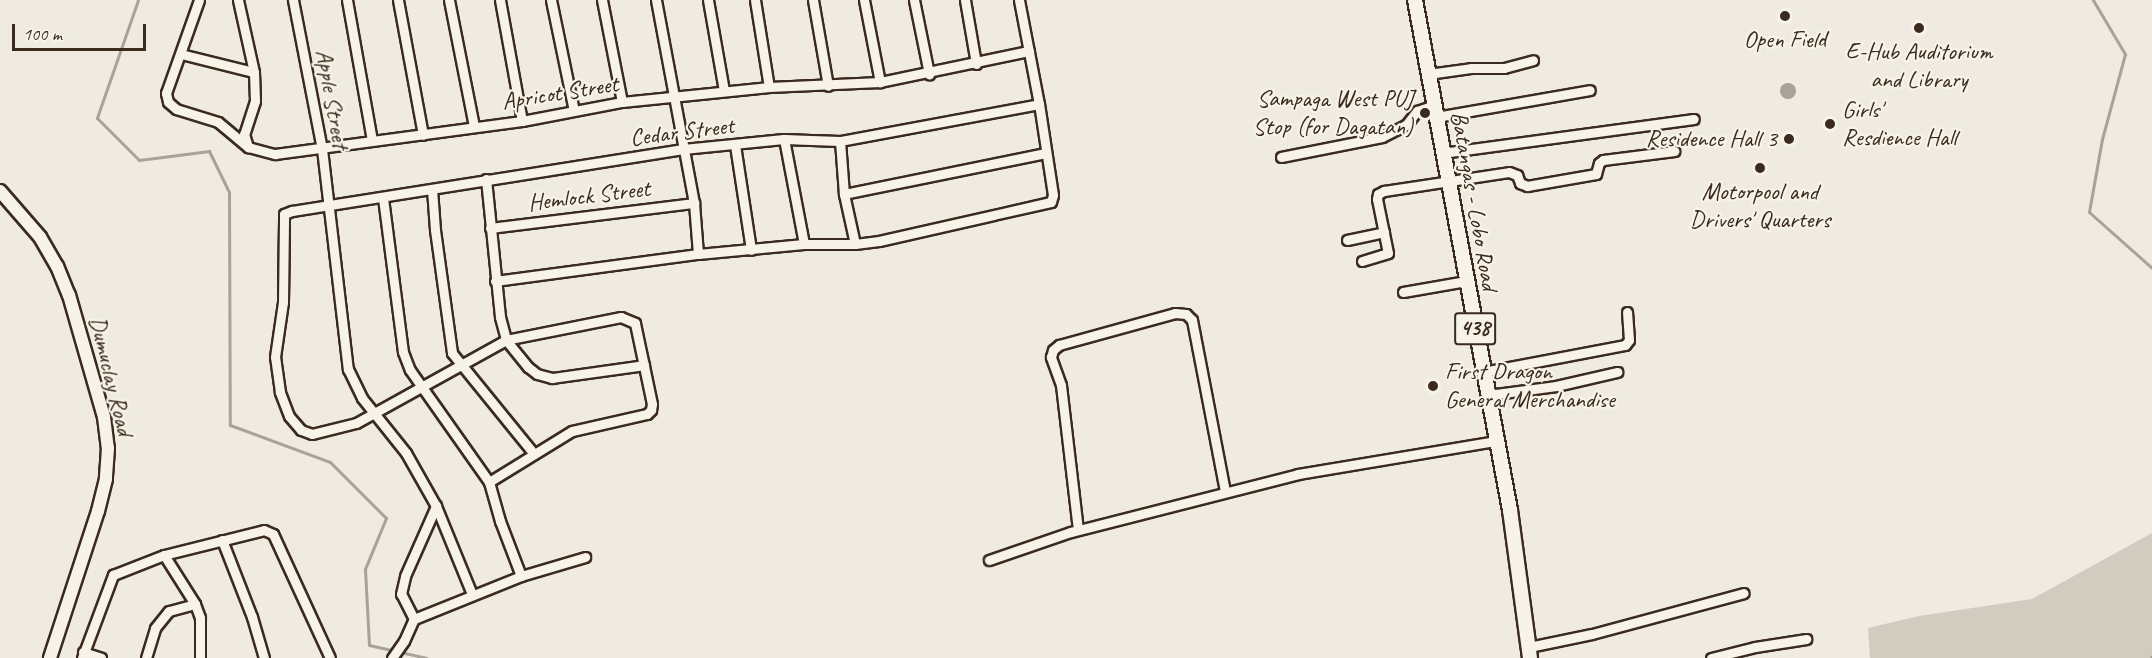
<!DOCTYPE html>
<html>
<head>
<meta charset="utf-8">
<style>
	body { margin:0 }
	#map { position:relative; width:2152px; height:658px; overflow:hidden; background:#efebe0; font-family:Caveat,sans-serif }
	div>[style] { position:absolute }
	[style*='--x'] { left:calc(var(--x)*1px); top:calc(var(--y)*1px); width:calc(var(--w)*1px); rotate:calc(var(--a)*1deg) }
	.green>* { inset:0; background:#d1cbc0 }
	.water>* { inset:0; background:#aaa296 }
	.round { border-radius:50% }
	.stream>* { height:3px; margin:-1.5px; padding:0 1.5px; transform-origin:1.5px; border-radius:1.5px; background:#aaa296 }
	.roads { filter:drop-shadow(2px 0 #3b2a1e) drop-shadow(-2px 0 #3b2a1e) drop-shadow(0 2px #3b2a1e) drop-shadow(0 -2px #3b2a1e) }
	.street>* { height:9px; margin:-4.5px; padding:0 4.5px; transform-origin:4.5px; border-radius:4.5px; background:#f7f3e8 }
	.secondary>* { height:12px; margin:-6px; padding:0 6px; transform-origin:6px; border-radius:6px; background:#f7f3e8 }
	.primary>* { height:14px; margin:-7px; padding:0 7px; transform-origin:7px; border-radius:7px; background:#f7f3e8 }
	.dots>* { width:16px; height:16px; translate:-50% -50%; box-sizing:border-box; border:3px solid #f7f3e8; border-radius:50% }
	span { translate:-50% -50%; white-space:nowrap; text-align:center; line-height:1.15; -webkit-text-stroke:4.5px #f7f3e8; paint-order:stroke }
	.shield-label span { padding:2px 4px; background:#f7f3e8; border:2px solid; border-radius:4px; -webkit-text-stroke-width:0 }
	.shield-label { font-size:22px; color:#3b2a1e; font-weight:700 }
	.poi-label { font-size:24px; color:#3b2a1e }
	.right { translate:-100% -50%; text-align:right }
	.left { translate:0 -50%; text-align:left }
	.street-label { font-size:24px; color:#3b2a1e }
	.scale { position:absolute; left:12px; top:24px; width:134px; height:27px; box-sizing:border-box; border:3px solid #3b2a1e; border-top:0; padding-left:8px; font-size:18px; line-height:21px; white-space:nowrap; color:#3b2a1e; -webkit-text-stroke:4px #f7f3e8; paint-order:stroke }
</style>
</head>
<body>
<div id="map">
	<div class="green">
		<div style="clip-path:polygon(2152px 533px,2152px 658px,1870px 658px,1868px 628px,1919px 616px,2032px 599px)"></div>
	</div>
	<div class="water">
		<div class="round" style="left:1780px;top:83px;width:16px;height:16px"></div>
	</div>
	<div class="stream">
		<div style="--x:138;--y:0;--w:125;--a:109.2"></div>
		<div style="--x:97;--y:118;--w:59;--a:45"></div>
		<div style="--x:139;--y:160;--w:71;--a:-7.3"></div>
		<div style="--x:209;--y:151;--w:46;--a:64"></div>
		<div style="--x:229;--y:192;--w:233;--a:89.8"></div>
		<div style="--x:230;--y:425;--w:107;--a:20.3"></div>
		<div style="--x:330;--y:462;--w:79;--a:45"></div>
		<div style="--x:386;--y:518;--w:55;--a:112.4"></div>
		<div style="--x:365;--y:569;--w:76;--a:87"></div>
		<div style="--x:369;--y:645;--w:59;--a:12.6"></div>
		<div style="--x:2093;--y:0;--w:63;--a:59.3"></div>
		<div style="--x:2125;--y:54;--w:88;--a:105.1"></div>
		<div style="--x:2102;--y:139;--w:74;--a:100.1"></div>
		<div style="--x:2089;--y:212;--w:84;--a:41.6"></div>
		<div style="--x:2151;--y:658;--w:2;--a:-63"></div>
	</div>
	<div class="roads">
		<div class="street">
			<div style="--x:199;--y:0;--w:99;--a:109.5"></div>
			<div style="--x:166;--y:93;--w:9;--a:77"></div>
			<div style="--x:168;--y:102;--w:11;--a:41"></div>
			<div style="--x:176;--y:109;--w:44;--a:17.2"></div>
			<div style="--x:218;--y:122;--w:39;--a:40"></div>
			<div style="--x:238;--y:0;--w:74;--a:77.5"></div>
			<div style="--x:254;--y:72;--w:29;--a:88"></div>
			<div style="--x:255;--y:101;--w:35;--a:108"></div>
			<div style="--x:244;--y:134;--w:14;--a:73"></div>
			<div style="--x:248;--y:147;--w:28;--a:15"></div>
			<div style="--x:275;--y:154;--w:249;--a:-7.6"></div>
			<div style="--x:522;--y:121;--w:102;--a:-10.8"></div>
			<div style="--x:622;--y:102;--w:148;--a:-5.8"></div>
			<div style="--x:769;--y:87;--w:111;--a:-2.6"></div>
			<div style="--x:880;--y:82;--w:152;--a:-11.8"></div>
			<div style="--x:293;--y:0;--w:152;--a:79"></div>
			<div style="--x:322;--y:149;--w:222;--a:83.3"></div>
			<div style="--x:348;--y:369;--w:32;--a:64"></div>
			<div style="--x:362;--y:398;--w:70;--a:51.3"></div>
			<div style="--x:406;--y:453;--w:61;--a:60.5"></div>
			<div style="--x:436;--y:506;--w:95;--a:67.8"></div>
			<div style="--x:347;--y:0;--w:143;--a:79.9"></div>
			<div style="--x:398;--y:0;--w:137;--a:79.5"></div>
			<div style="--x:449;--y:0;--w:128;--a:78.8"></div>
			<div style="--x:500;--y:0;--w:123;--a:79.7"></div>
			<div style="--x:551;--y:0;--w:113;--a:78.3"></div>
			<div style="--x:602;--y:0;--w:104;--a:78.9"></div>
			<div style="--x:656;--y:0;--w:207;--a:79.4"></div>
			<div style="--x:694;--y:203;--w:51;--a:85.5"></div>
			<div style="--x:708;--y:0;--w:92;--a:80"></div>
			<div style="--x:755;--y:0;--w:88;--a:80.9"></div>
			<div style="--x:813;--y:0;--w:87;--a:80.1"></div>
			<div style="--x:864;--y:0;--w:84;--a:79"></div>
			<div style="--x:914;--y:0;--w:76;--a:78.5"></div>
			<div style="--x:965;--y:0;--w:65;--a:80.2"></div>
			<div style="--x:181;--y:54;--w:75;--a:13.9"></div>
			<div style="--x:1428;--y:74;--w:43;--a:-7.9"></div>
			<div style="--x:1471;--y:68;--w:33;--a:0"></div>
			<div style="--x:1504;--y:68;--w:30;--a:-15"></div>
			<div style="--x:1436;--y:117;--w:156;--a:-9.9"></div>
			<div style="--x:784;--y:139;--w:107;--a:79.2"></div>
			<div style="--x:840;--y:141;--w:53;--a:85.7"></div>
			<div style="--x:844;--y:194;--w:51;--a:77.6"></div>
			<div style="--x:735;--y:145;--w:106;--a:81.3"></div>
			<div style="--x:1442;--y:153;--w:254;--a:-7.7"></div>
			<div style="--x:1281;--y:157;--w:103;--a:-11.2"></div>
			<div style="--x:1382;--y:137;--w:27;--a:-27"></div>
			<div style="--x:1406;--y:125;--w:18;--a:-52"></div>
			<div style="--x:1417;--y:111;--w:18;--a:-19"></div>
			<div style="--x:486;--y:179;--w:139;--a:84.2"></div>
			<div style="--x:500;--y:317;--w:24;--a:75"></div>
			<div style="--x:506;--y:340;--w:35;--a:51"></div>
			<div style="--x:528;--y:367;--w:11;--a:38"></div>
			<div style="--x:537;--y:374;--w:16;--a:15"></div>
			<div style="--x:552;--y:378;--w:93;--a:-8"></div>
			<div style="--x:432;--y:189;--w:41;--a:85.8"></div>
			<div style="--x:435;--y:230;--w:124;--a:82.1"></div>
			<div style="--x:452;--y:353;--w:130;--a:50.9"></div>
			<div style="--x:844;--y:194;--w:205;--a:-11.5"></div>
			<div style="--x:383;--y:198;--w:155;--a:82.6"></div>
			<div style="--x:403;--y:352;--w:19;--a:69"></div>
			<div style="--x:410;--y:370;--w:137;--a:54.8"></div>
			<div style="--x:489;--y:482;--w:41;--a:74.2"></div>
			<div style="--x:500;--y:521;--w:59;--a:69.1"></div>
			<div style="--x:490;--y:228;--w:206;--a:-7"></div>
			<div style="--x:1347;--y:240;--w:38;--a:-12"></div>
			<div style="--x:1362;--y:261;--w:27;--a:-17"></div>
			<div style="--x:1388;--y:253;--w:55;--a:-101.5"></div>
			<div style="--x:1377;--y:199;--w:5;--a:-79"></div>
			<div style="--x:1378;--y:194;--w:7;--a:-27"></div>
			<div style="--x:1384;--y:191;--w:126;--a:-8.6"></div>
			<div style="--x:1509;--y:172;--w:9;--a:21"></div>
			<div style="--x:1517;--y:175;--w:9;--a:69"></div>
			<div style="--x:1520;--y:183;--w:8;--a:23"></div>
			<div style="--x:1527;--y:186;--w:70;--a:-9.9"></div>
			<div style="--x:1596;--y:174;--w:11;--a:-75"></div>
			<div style="--x:1599;--y:163;--w:5;--a:-37"></div>
			<div style="--x:1603;--y:160;--w:72;--a:-7.2"></div>
			<div style="--x:495;--y:281;--w:205;--a:-7.6"></div>
			<div style="--x:698;--y:254;--w:106;--a:-5.4"></div>
			<div style="--x:804;--y:244;--w:51;--a:0"></div>
			<div style="--x:855;--y:244;--w:24;--a:-7"></div>
			<div style="--x:879;--y:241;--w:176;--a:-12.8"></div>
			<div style="--x:1051;--y:202;--w:7;--a:-74"></div>
			<div style="--x:1053;--y:195;--w:92;--a:-98.7"></div>
			<div style="--x:1039;--y:104;--w:106;--a:-100.9"></div>
			<div style="--x:1403;--y:292;--w:64;--a:-9.9"></div>
			<div style="--x:1483;--y:372;--w:145;--a:-10.8"></div>
			<div style="--x:1625;--y:345;--w:6;--a:-51"></div>
			<div style="--x:1629;--y:340;--w:28;--a:-94"></div>
			<div style="--x:1488;--y:395;--w:69;--a:-7.5"></div>
			<div style="--x:1556;--y:386;--w:63;--a:-12.9"></div>
			<div style="--x:489;--y:482;--w:97;--a:-31.6"></div>
			<div style="--x:572;--y:431;--w:77;--a:-12.8"></div>
			<div style="--x:647;--y:414;--w:6;--a:-45"></div>
			<div style="--x:651;--y:410;--w:6;--a:-81"></div>
			<div style="--x:652;--y:404;--w:83;--a:-101.9"></div>
			<div style="--x:635;--y:323;--w:15;--a:-157"></div>
			<div style="--x:621;--y:317;--w:117;--a:168.7"></div>
			<div style="--x:506;--y:340;--w:171;--a:151"></div>
			<div style="--x:356;--y:423;--w:45;--a:166"></div>
			<div style="--x:312;--y:434;--w:12;--a:-160"></div>
			<div style="--x:301;--y:430;--w:18;--a:-131"></div>
			<div style="--x:289;--y:416;--w:26;--a:-111"></div>
			<div style="--x:280;--y:392;--w:35;--a:-98"></div>
			<div style="--x:275;--y:357;--w:56;--a:-81.7"></div>
			<div style="--x:283;--y:302;--w:88;--a:-89.3"></div>
			<div style="--x:284;--y:214;--w:9;--a:-21"></div>
			<div style="--x:292;--y:211;--w:396;--a:-9"></div>
			<div style="--x:683;--y:149;--w:101;--a:-5.7"></div>
			<div style="--x:784;--y:139;--w:56;--a:2"></div>
			<div style="--x:840;--y:141;--w:202;--a:-10.5"></div>
			<div style="--x:1078;--y:530;--w:146;--a:-96.7"></div>
			<div style="--x:1061;--y:385;--w:30;--a:-110"></div>
			<div style="--x:1051;--y:357;--w:7;--a:-74"></div>
			<div style="--x:1053;--y:350;--w:8;--a:-40"></div>
			<div style="--x:1059;--y:345;--w:120;--a:-15.4"></div>
			<div style="--x:1175;--y:313;--w:11;--a:5"></div>
			<div style="--x:1186;--y:314;--w:8;--a:45"></div>
			<div style="--x:1192;--y:320;--w:175;--a:79.1"></div>
			<div style="--x:222;--y:540;--w:83;--a:68.7"></div>
			<div style="--x:252;--y:617;--w:43;--a:73.7"></div>
			<div style="--x:164;--y:555;--w:58;--a:57.7"></div>
			<div style="--x:195;--y:604;--w:15;--a:70"></div>
			<div style="--x:200;--y:618;--w:40;--a:90"></div>
			<div style="--x:989;--y:560;--w:87;--a:-18.9"></div>
			<div style="--x:1071;--y:532;--w:234;--a:-14.3"></div>
			<div style="--x:1298;--y:474;--w:201;--a:-9.5"></div>
			<div style="--x:414;--y:619;--w:28;--a:-117"></div>
			<div style="--x:401;--y:594;--w:18;--a:-77"></div>
			<div style="--x:405;--y:576;--w:77;--a:-66.1"></div>
			<div style="--x:1529;--y:647;--w:64;--a:-11.7"></div>
			<div style="--x:1592;--y:634;--w:157;--a:-15.1"></div>
			<div style="--x:83;--y:652;--w:19;--a:18"></div>
			<div style="--x:82;--y:658;--w:89;--a:-69.5"></div>
			<div style="--x:113;--y:575;--w:55;--a:-21.4"></div>
			<div style="--x:164;--y:555;--w:103;--a:-14"></div>
			<div style="--x:264;--y:530;--w:10;--a:24"></div>
			<div style="--x:273;--y:534;--w:136;--a:65.3"></div>
			<div style="--x:146;--y:658;--w:31;--a:-73"></div>
			<div style="--x:155;--y:628;--w:22;--a:-51"></div>
			<div style="--x:169;--y:611;--w:27;--a:-15"></div>
			<div style="--x:392;--y:658;--w:21;--a:-55"></div>
			<div style="--x:404;--y:641;--w:24;--a:-66"></div>
			<div style="--x:414;--y:619;--w:115;--a:-21.9"></div>
			<div style="--x:521;--y:576;--w:67;--a:-16.5"></div>
			<div style="--x:1711;--y:658;--w:45;--a:-14"></div>
			<div style="--x:1755;--y:647;--w:52;--a:-8.9"></div>
		</div>
		<div class="secondary">
			<div style="--x:0;--y:191;--w:61;--a:49"></div>
			<div style="--x:40;--y:237;--w:34;--a:60"></div>
			<div style="--x:57;--y:266;--w:31;--a:68"></div>
			<div style="--x:69;--y:295;--w:127;--a:74"></div>
			<div style="--x:104;--y:417;--w:31;--a:83"></div>
			<div style="--x:108;--y:448;--w:31;--a:94"></div>
			<div style="--x:106;--y:479;--w:33;--a:104"></div>
			<div style="--x:98;--y:511;--w:155;--a:108.1"></div>
		</div>
		<div class="primary">
			<div style="--x:1415;--y:0;--w:519;--a:79.45"></div>
			<div style="--x:1510;--y:510;--w:149;--a:82.3"></div>
		</div>
	</div>
	<div class="dots">
		<div style="left:1785px;top:16px;background:#3b2a1e"></div>
		<div style="left:1919px;top:28px;background:#3b2a1e"></div>
		<div style="left:1425px;top:113px;background:#3b2a1e"></div>
		<div style="left:1830px;top:124px;background:#3b2a1e"></div>
		<div style="left:1789px;top:139px;background:#3b2a1e"></div>
		<div style="left:1760px;top:168px;background:#3b2a1e"></div>
		<div style="left:1433px;top:386px;background:#3b2a1e"></div>
	</div>
	<div class="shield-label">
		<span style="left:1475px;top:329px">438</span>
	</div>
	<div class="poi-label">
		<span style="left:1785px;top:40px">Open Field</span>
		<span style="left:1919px;top:66px">E-Hub Auditorium<br>and Library</span>
		<span class="right" style="left:1413px;top:113px">Sampaga West PUJ<br>Stop (for Dagatan)</span>
		<span class="left" style="left:1842px;top:124px">Girls'<br>Resdience Hall</span>
		<span class="right" style="left:1777px;top:139px">Residence Hall 3</span>
		<span style="left:1760px;top:206px">Motorpool and<br>Drivers' Quarters</span>
		<span class="left" style="left:1445px;top:386px">First Dragon<br>General Merchandise</span>
	</div>
	<div class="street-label">
		<span style="left:560px;top:93px;rotate:-9deg">Apricot Street</span>
		<span style="left:332px;top:99px;rotate:80deg">Apple Street</span>
		<span style="left:682px;top:132px;rotate:-7deg">Cedar Street</span>
		<span style="left:589px;top:196px;rotate:-7deg">Hemlock Street</span>
		<span style="left:1474px;top:201px;rotate:80deg">Batangas - Lobo Road</span>
		<span style="left:111px;top:376px;rotate:76deg">Dumuclay Road</span>
	</div>
	<div class="scale">100 m</div>
</div>
</body>
</html>
